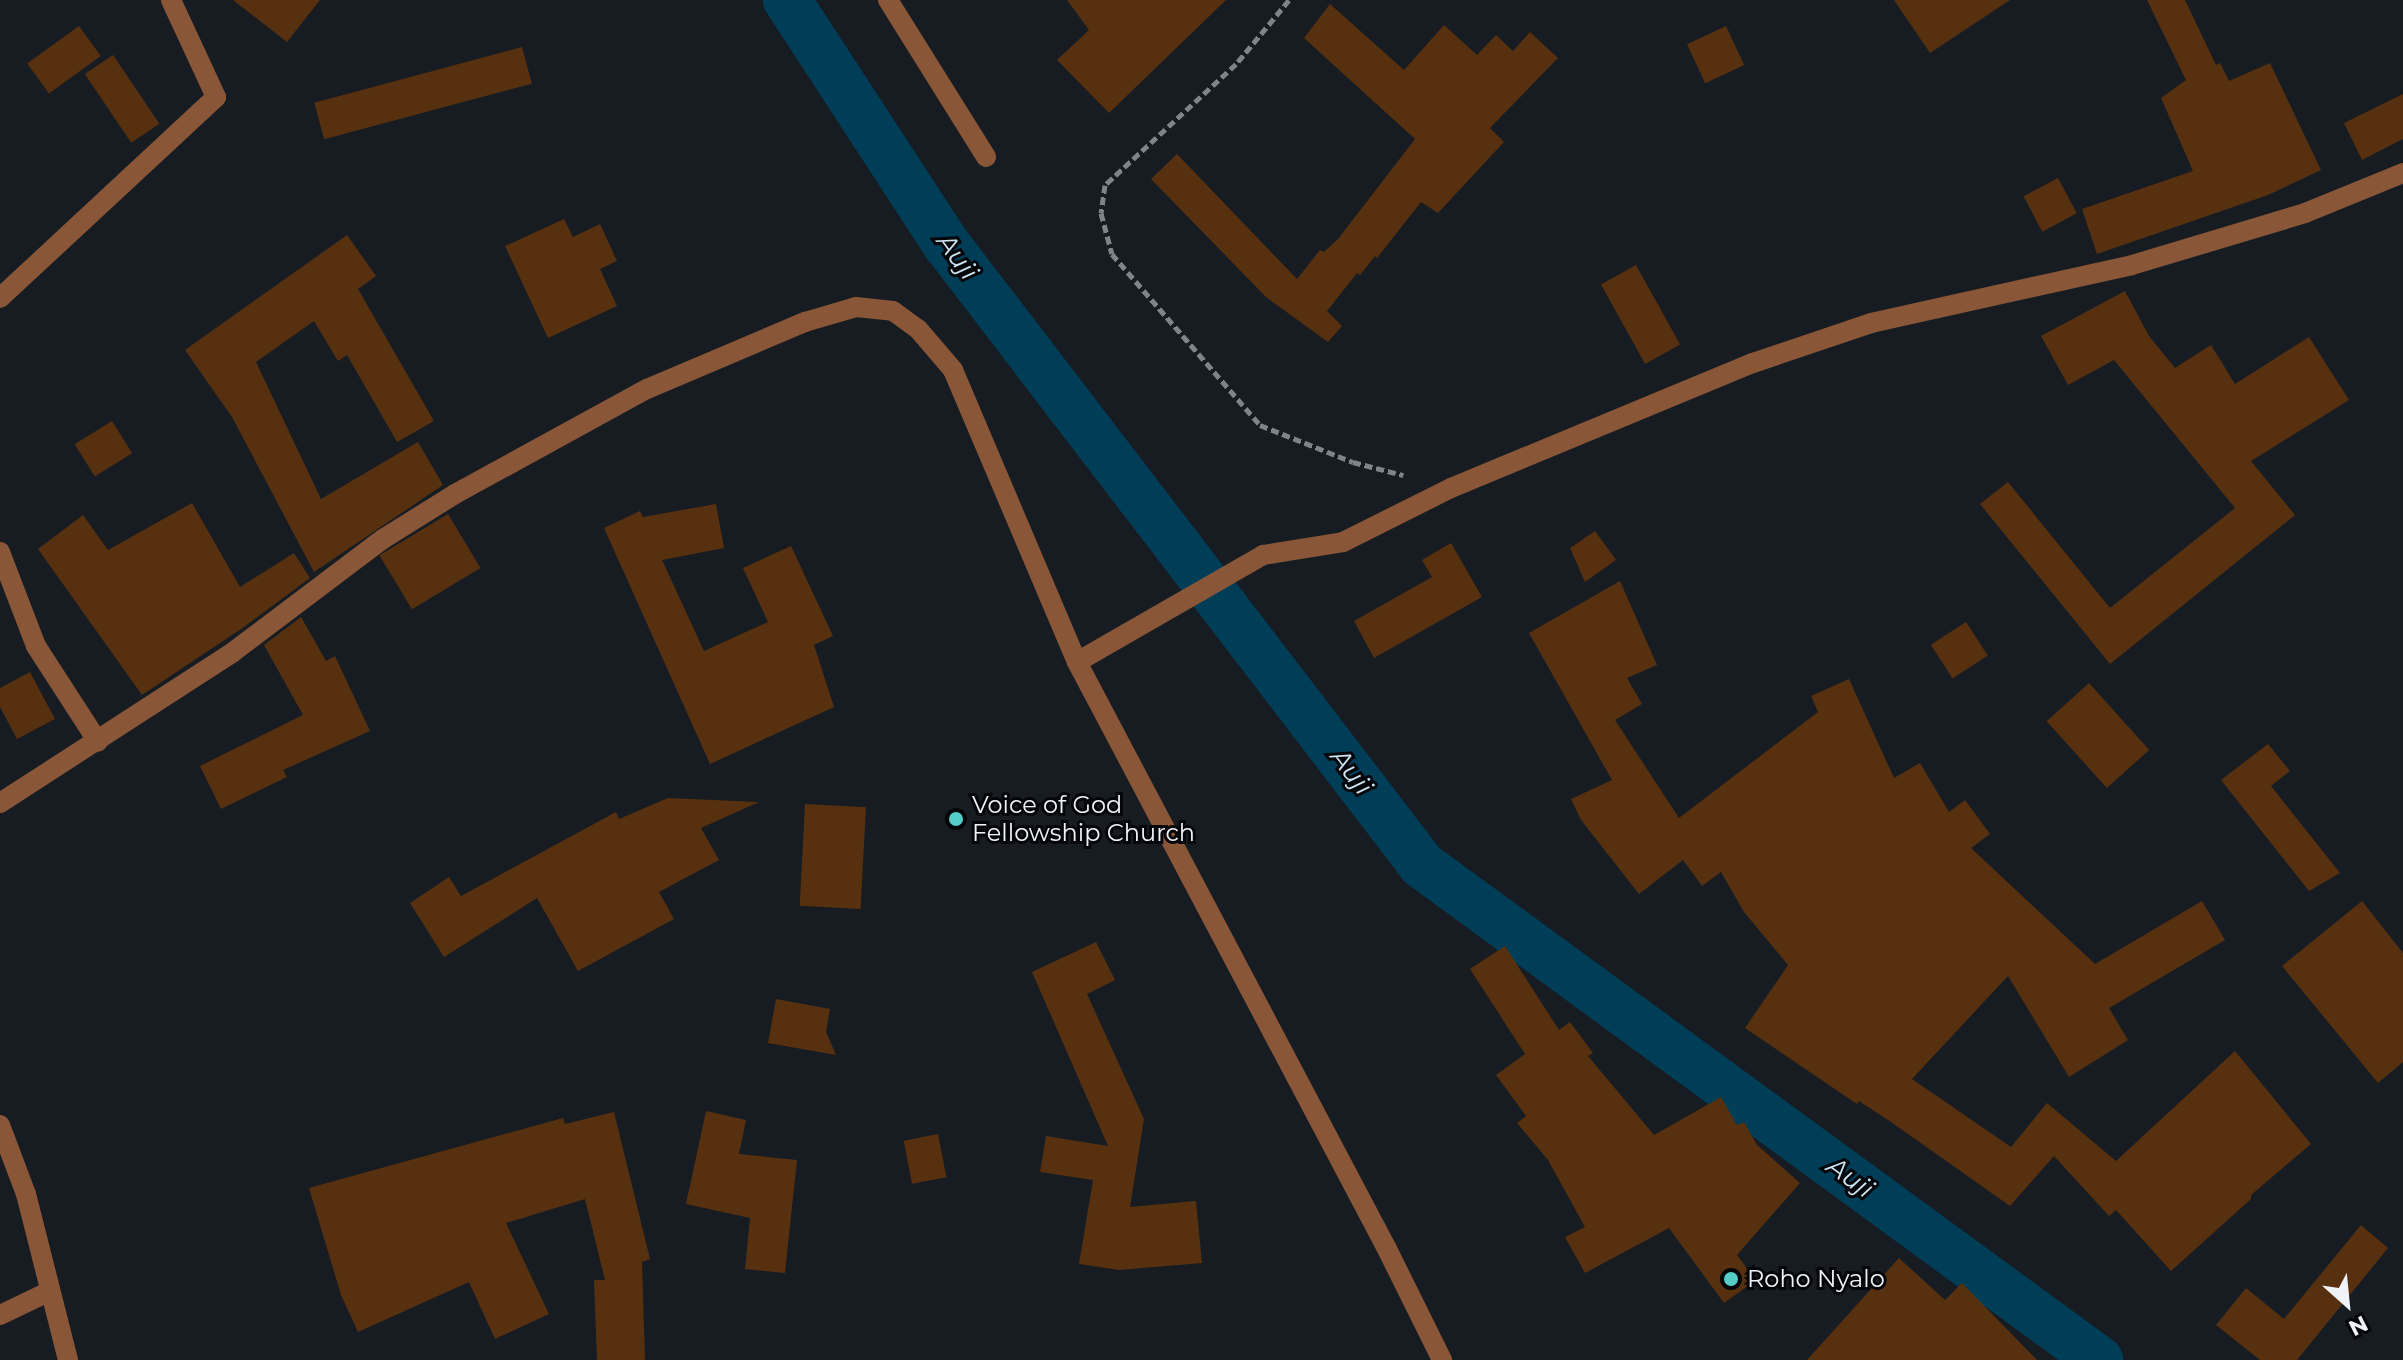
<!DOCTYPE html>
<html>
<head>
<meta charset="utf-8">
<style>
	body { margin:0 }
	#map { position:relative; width:2403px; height:1360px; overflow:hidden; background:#171c22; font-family:Montserrat,sans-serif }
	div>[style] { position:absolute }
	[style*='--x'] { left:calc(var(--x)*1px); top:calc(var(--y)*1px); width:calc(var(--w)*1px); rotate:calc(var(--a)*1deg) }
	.canal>* { height:48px; margin:-24px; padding:0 24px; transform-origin:24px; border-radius:24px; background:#003e58 }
	.building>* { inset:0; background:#57300f; transform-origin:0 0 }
	.path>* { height:5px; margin-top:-2.5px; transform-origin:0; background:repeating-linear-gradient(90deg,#7f848a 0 8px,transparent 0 12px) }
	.minor>* { height:20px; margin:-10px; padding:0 10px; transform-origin:10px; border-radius:10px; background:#895637 }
	.dots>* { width:22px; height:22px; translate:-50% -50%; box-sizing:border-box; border:4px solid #050609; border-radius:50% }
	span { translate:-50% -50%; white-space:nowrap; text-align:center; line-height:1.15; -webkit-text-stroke:6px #050609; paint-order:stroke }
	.poi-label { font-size:24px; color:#eff3f8 }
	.left { translate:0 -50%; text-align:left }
	.water-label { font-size:26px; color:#cde4f1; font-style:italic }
	.north { position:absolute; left:2307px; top:1264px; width:80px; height:80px; -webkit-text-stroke:6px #050609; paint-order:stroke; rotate:153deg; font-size:22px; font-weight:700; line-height:32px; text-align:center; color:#eff3f8 }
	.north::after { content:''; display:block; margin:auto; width:28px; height:36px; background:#eff3f8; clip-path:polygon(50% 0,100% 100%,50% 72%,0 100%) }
</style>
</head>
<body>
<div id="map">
	<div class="canal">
		<div style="--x:787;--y:0;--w:293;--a:56.9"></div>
		<div style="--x:947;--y:245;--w:781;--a:52.54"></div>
		<div style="--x:1422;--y:865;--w:839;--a:36.17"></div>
	</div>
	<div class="building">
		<div style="clip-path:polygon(233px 0,320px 0,287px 42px)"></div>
		<div style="clip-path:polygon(1067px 0,1226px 0,1109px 113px,1057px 60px,1089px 30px)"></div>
		<div style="clip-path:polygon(1894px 0,2010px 0,1930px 53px)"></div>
		<div style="clip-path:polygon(2147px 0,2185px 0,2216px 65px,2220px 63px,2229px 81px,2270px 63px,2321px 170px,2268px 195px,2097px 254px,2082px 209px,2193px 171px,2161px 98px,2186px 80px)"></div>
		<div style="clip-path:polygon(1330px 4px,1404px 70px,1444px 25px,1477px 55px,1496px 35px,1513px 51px,1530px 32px,1558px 58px,1490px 128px,1504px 142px,1438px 213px,1421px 202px,1377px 258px,1375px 256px,1360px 275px,1357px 273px,1327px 311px,1342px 326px,1328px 342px,1266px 297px,1151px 179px,1177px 154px,1297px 279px,1320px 250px,1324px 252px,1338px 239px,1415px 139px,1304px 38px)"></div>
		<div style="left:79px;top:26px;width:37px;height:64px;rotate:54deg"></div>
		<div style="left:1726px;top:26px;width:43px;height:43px;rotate:65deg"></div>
		<div style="left:522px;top:47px;width:38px;height:215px;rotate:75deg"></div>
		<div style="left:113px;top:55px;width:83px;height:34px;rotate:56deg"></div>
		<div style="clip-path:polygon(2403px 94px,2403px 139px,2362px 160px,2344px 123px)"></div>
		<div style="left:2058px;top:178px;width:40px;height:39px;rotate:62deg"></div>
		<div style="clip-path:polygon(564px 219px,573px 237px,600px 224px,617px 261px,600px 269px,617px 306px,548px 338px,505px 246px)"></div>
		<div style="clip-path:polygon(347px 235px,376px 276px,358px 289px,434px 421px,397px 442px,347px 355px,338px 361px,314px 321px,256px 362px,321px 499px,418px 442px,443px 485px,314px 572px,232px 417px,185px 350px)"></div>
		<div style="left:1636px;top:265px;width:91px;height:40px;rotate:61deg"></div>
		<div style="clip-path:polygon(2125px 291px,2149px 336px,2175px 368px,2211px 345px,2235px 384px,2309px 337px,2349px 400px,2251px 461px,2295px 515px,2110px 664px,1980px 504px,2008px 482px,2110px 608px,2235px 508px,2114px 360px,2068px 385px,2041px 336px)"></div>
		<div style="left:112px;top:421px;width:38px;height:44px;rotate:58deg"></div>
		<div style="clip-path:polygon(192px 503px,240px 587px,294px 553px,310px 578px,244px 627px,142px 695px,38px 549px,83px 515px,108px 550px)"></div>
		<div style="clip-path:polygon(716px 504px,724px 548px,662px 560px,704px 651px,768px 622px,743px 568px,791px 546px,833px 636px,814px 645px,834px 707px,710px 764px,604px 528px,640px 511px,643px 517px)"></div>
		<div style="left:448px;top:514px;width:63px;height:80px;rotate:59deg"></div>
		<div style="clip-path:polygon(1595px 531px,1616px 560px,1585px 582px,1570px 548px)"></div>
		<div style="clip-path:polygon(1451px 543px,1482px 597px,1374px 658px,1354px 621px,1432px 577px,1422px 560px)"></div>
		<div style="clip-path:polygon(1620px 581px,1657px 665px,1627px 678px,1642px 704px,1615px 720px,1679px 818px,1818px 712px,1811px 696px,1849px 679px,1894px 778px,1920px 763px,1949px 812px,1965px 800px,1990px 834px,1971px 848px,2095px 964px,2202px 901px,2225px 940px,2109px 1008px,2128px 1040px,2069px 1077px,2008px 976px,1912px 1079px,2011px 1147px,2047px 1103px,2116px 1161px,2235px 1051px,2311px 1144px,2251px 1195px,2251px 1199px,2171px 1271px,2116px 1210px,2109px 1216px,2054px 1156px,2010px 1206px,1891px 1122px,1859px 1101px,1857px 1104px,1745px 1028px,1788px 965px,1744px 912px,1721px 872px,1702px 886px,1683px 860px,1639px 894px,1581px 820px,1571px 799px,1612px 780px,1529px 633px)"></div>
		<div style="clip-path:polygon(301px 617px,326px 661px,335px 656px,370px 731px,283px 770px,287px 777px,221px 809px,200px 766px,303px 715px,264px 645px)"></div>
		<div style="left:1966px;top:622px;width:40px;height:42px;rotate:57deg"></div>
		<div style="clip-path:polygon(30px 672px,55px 719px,17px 739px,0 707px,0 688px)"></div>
		<div style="left:2089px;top:683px;width:90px;height:57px;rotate:48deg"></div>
		<div style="clip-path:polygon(2268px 744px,2290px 771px,2271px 786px,2340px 873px,2309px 891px,2221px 780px)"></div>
		<div style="clip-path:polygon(668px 798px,759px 802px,701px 828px,719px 860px,659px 892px,674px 919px,578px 971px,537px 898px,444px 957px,410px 903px,449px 877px,461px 896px,616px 812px,619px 819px)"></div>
		<div style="left:805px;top:804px;width:61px;height:102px;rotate:3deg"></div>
		<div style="clip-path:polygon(2362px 901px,2403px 953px,2403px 1062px,2378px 1083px,2282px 966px)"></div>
		<div style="clip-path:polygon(1096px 942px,1115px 980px,1087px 994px,1144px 1119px,1130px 1207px,1196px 1201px,1202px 1263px,1119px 1270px,1079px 1264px,1093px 1180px,1040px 1172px,1046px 1136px,1108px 1146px,1032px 972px)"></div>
		<div style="clip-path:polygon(1505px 946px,1559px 1030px,1570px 1022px,1593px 1053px,1588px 1056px,1654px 1135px,1721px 1097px,1737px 1125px,1744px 1122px,1757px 1145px,1800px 1183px,1737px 1255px,1756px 1280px,1724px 1303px,1669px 1228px,1585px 1273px,1565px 1237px,1585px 1227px,1548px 1160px,1517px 1123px,1526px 1116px,1496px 1075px,1525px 1054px,1470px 969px)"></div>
		<div style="clip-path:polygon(776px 999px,830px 1009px,826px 1032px,836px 1055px,768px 1043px)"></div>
		<div style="clip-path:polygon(706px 1111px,746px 1120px,739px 1154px,797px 1160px,785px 1273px,745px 1269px,750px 1218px,686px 1204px)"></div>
		<div style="clip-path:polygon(614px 1112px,650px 1259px,642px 1262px,645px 1360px,597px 1360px,594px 1280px,605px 1280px,585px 1199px,506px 1223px,549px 1314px,495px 1339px,469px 1282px,358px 1332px,341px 1295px,309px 1188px,563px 1118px,565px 1124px)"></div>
		<div style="left:938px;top:1134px;width:44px;height:35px;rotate:79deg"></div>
		<div style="clip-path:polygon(2361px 1225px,2388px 1248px,2297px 1360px,2260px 1360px,2216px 1325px,2246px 1288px,2284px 1319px)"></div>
		<div style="clip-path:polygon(1899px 1258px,1945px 1300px,1962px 1283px,2037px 1360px,1807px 1360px)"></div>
	</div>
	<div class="path">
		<div style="--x:1289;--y:0;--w:83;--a:129.6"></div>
		<div style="--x:1236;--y:64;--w:178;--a:137.3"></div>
		<div style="--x:1105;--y:185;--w:28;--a:98"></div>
		<div style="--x:1101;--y:213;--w:42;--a:75"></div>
		<div style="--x:1112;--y:254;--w:226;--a:49.1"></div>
		<div style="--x:1260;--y:425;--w:100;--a:21.7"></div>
		<div style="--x:1353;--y:462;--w:52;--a:14.6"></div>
	</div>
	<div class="minor">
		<div style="--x:888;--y:0;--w:185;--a:58"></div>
		<div style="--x:0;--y:298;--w:295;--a:-42.9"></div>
		<div style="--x:216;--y:97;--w:107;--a:-114.9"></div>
		<div style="--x:0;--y:552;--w:101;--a:69"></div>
		<div style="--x:36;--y:646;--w:114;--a:57.1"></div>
		<div style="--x:1077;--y:662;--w:215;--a:-29.9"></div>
		<div style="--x:1263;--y:555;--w:81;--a:-9.2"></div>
		<div style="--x:1343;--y:542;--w:121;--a:-26.6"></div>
		<div style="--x:1451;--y:488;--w:327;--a:-22.5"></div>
		<div style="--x:1753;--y:363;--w:125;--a:-18.7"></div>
		<div style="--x:1871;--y:323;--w:267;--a:-12.5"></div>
		<div style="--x:2132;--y:265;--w:181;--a:-16.7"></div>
		<div style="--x:2305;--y:213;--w:106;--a:-22.2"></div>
		<div style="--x:0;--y:803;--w:278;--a:-32.9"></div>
		<div style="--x:233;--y:652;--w:188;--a:-37"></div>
		<div style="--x:383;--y:539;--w:85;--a:-32"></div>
		<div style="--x:455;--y:494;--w:219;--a:-28.7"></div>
		<div style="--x:647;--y:389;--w:172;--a:-23"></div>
		<div style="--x:805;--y:322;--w:53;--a:-16.4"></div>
		<div style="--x:856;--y:307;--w:37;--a:6"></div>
		<div style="--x:893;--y:311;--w:31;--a:36"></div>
		<div style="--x:918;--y:329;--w:54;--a:49.5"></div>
		<div style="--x:953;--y:370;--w:317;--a:67"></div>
		<div style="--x:1077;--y:662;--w:662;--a:62.16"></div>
		<div style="--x:1386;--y:1247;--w:126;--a:63.6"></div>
		<div style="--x:0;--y:1125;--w:74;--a:69.4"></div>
		<div style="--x:26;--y:1194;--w:171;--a:75.8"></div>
		<div style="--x:0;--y:1315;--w:55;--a:-25.6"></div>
	</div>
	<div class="dots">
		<div style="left:956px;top:819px;background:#54cdc8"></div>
		<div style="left:1731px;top:1279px;background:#54cdc8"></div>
	</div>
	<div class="poi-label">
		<span class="left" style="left:972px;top:819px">Voice of God<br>Fellowship Church</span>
		<span class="left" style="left:1747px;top:1279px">Roho Nyalo</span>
	</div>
	<div class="water-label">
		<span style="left:957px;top:257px;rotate:54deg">Auji</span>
		<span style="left:1351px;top:772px;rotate:53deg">Auji</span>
		<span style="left:1850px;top:1178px;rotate:36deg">Auji</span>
	</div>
	<div class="north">N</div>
</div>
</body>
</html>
